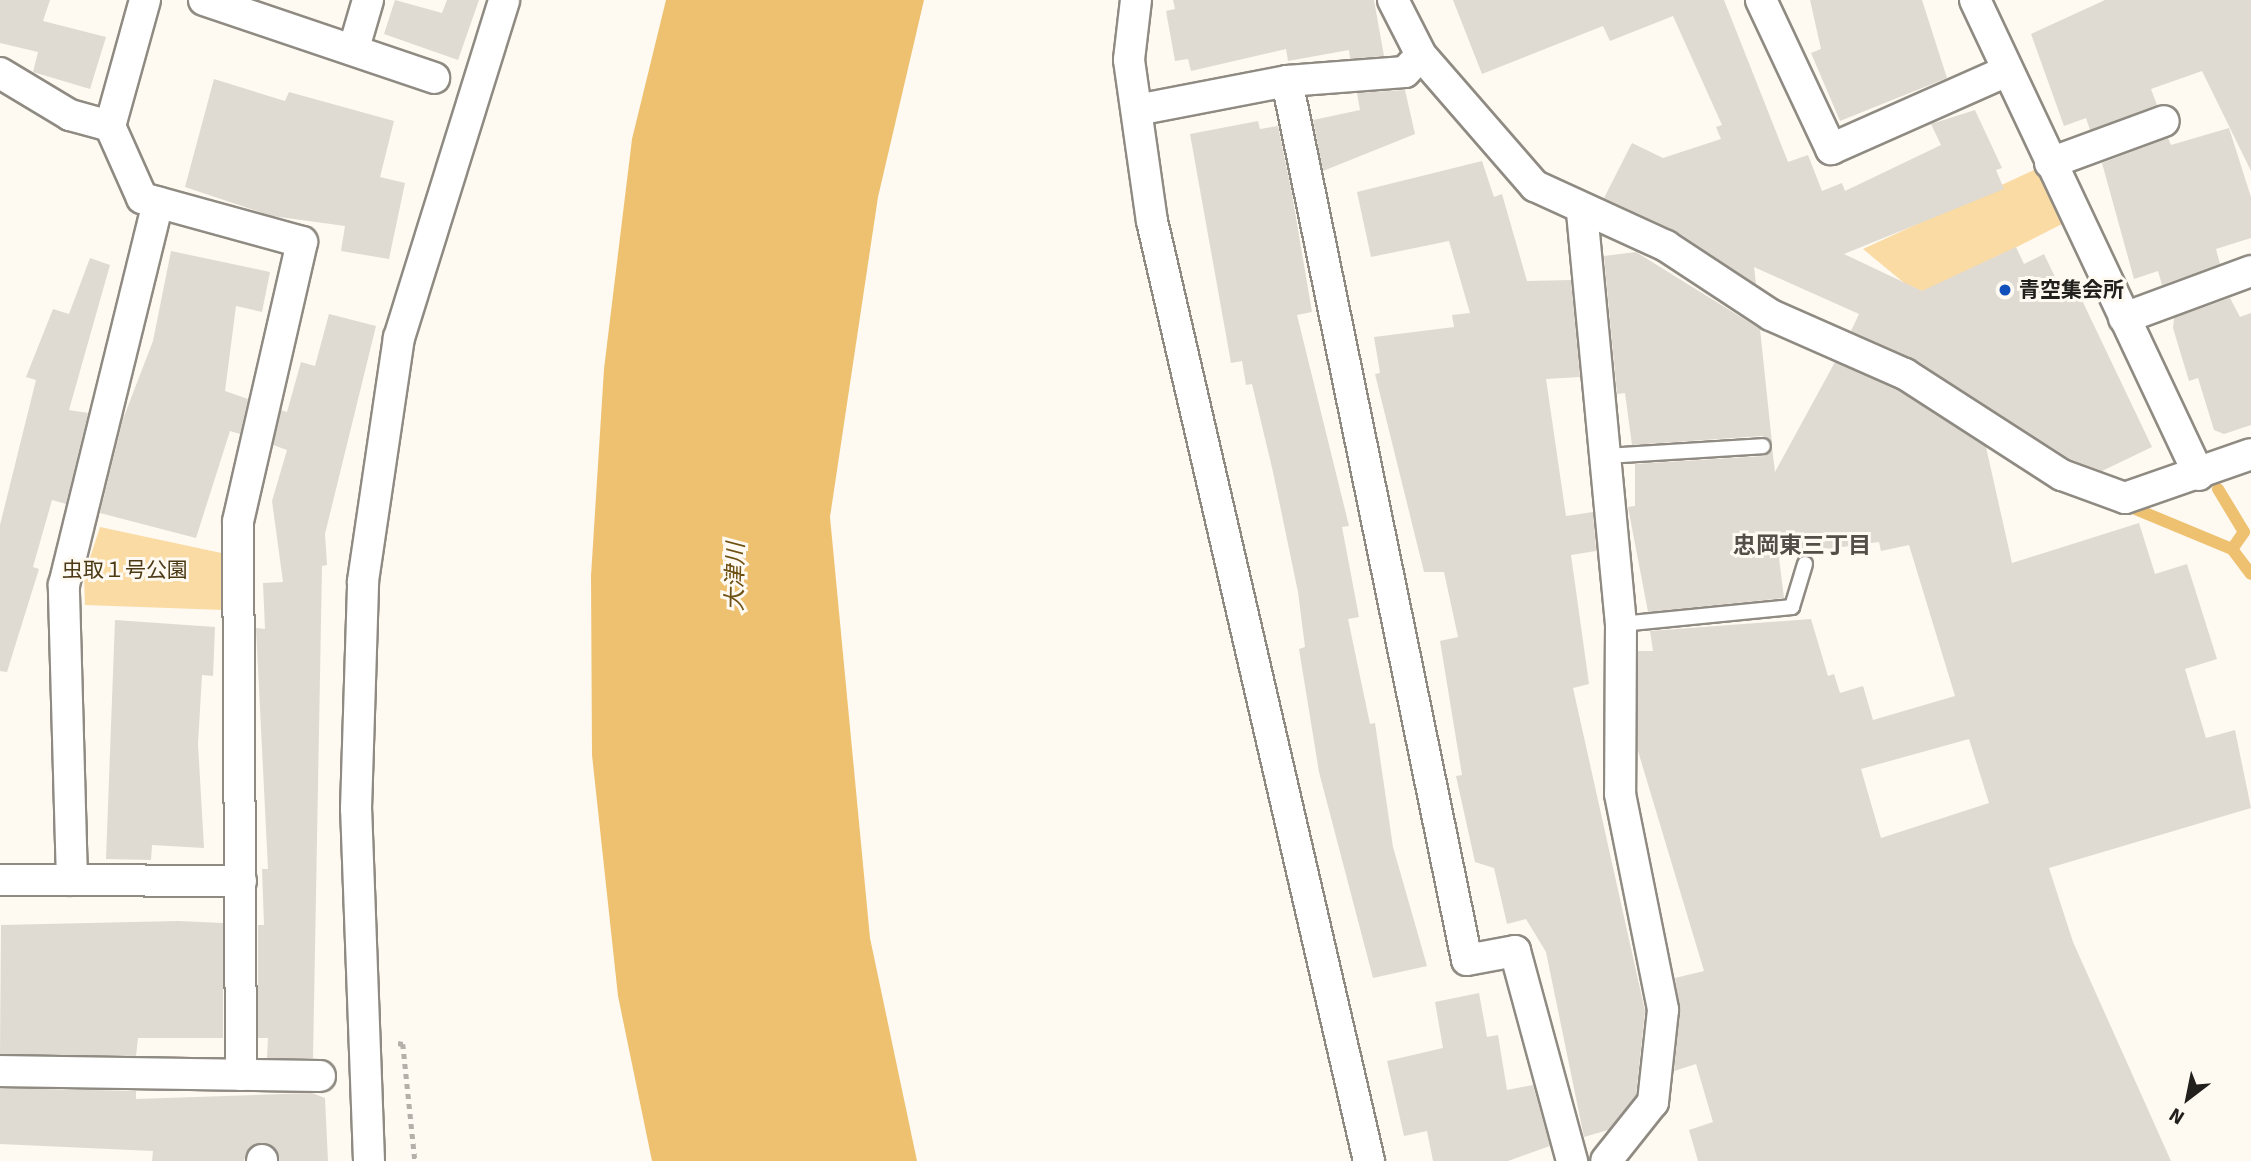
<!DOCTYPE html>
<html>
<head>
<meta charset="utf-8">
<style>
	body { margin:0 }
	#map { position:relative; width:2251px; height:1161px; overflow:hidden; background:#fef9f1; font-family:Signika,"Noto Sans JP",sans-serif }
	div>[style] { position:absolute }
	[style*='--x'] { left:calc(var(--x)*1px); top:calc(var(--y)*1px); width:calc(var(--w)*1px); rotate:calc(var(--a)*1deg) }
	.green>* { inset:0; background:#fbdba4 }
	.water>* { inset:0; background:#eec171 }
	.stream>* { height:12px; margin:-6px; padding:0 6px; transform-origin:6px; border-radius:6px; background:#eec171 }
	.building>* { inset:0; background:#dfdbd2 }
	.path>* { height:4.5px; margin-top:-2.25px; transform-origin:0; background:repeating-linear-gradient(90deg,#b3afa9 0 5px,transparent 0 10px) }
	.roads { filter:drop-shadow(2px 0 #8f8b83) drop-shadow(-2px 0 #8f8b83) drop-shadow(0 2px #8f8b83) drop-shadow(0 -2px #8f8b83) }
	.lane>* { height:14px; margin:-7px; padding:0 7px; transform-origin:7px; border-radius:7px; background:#fff }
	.street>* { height:30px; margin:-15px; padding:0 15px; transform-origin:15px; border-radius:15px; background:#fff }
	.dots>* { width:19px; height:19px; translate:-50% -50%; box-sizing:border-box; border:4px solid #fef9f1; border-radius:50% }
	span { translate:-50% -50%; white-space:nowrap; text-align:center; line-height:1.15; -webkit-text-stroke:6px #fef9f1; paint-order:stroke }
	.poi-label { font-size:21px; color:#22201d; font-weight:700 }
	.left { translate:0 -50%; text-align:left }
	.park-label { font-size:21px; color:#4c3a17 }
	.neighbourhood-label { font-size:23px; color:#534f48; font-weight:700 }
	.water-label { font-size:23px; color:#6d5012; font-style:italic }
	.north { position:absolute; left:2153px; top:1063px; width:70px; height:70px; -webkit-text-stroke:5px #fef9f1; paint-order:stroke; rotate:212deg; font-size:19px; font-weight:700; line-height:28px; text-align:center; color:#22201d }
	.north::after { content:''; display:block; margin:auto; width:24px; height:32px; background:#22201d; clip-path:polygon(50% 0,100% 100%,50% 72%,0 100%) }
</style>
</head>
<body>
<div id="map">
	<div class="green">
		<div style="clip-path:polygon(2036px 169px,2062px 224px,1920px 296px,1863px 249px)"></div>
		<div style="clip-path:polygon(100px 527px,226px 554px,224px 610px,85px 605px,84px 576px)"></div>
	</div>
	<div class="water">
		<div style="clip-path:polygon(666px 0,924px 0,878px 197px,830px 517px,870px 938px,917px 1161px,652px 1161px,618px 996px,592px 755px,591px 576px,604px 369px,632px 139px)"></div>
	</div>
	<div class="stream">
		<div style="--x:2218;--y:489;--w:50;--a:58.8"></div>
		<div style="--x:2244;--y:532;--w:21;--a:125"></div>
		<div style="--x:2133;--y:508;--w:107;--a:22.5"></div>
		<div style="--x:2232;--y:549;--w:31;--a:53"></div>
	</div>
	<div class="building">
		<div style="clip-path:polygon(0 0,50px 0,43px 21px,106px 37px,90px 89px,33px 72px,38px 52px,0 43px)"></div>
		<div style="clip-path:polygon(395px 0,442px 13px,447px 0,479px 0,458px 60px,384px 34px)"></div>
		<div style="clip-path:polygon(1173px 0,1374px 0,1384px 56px,1350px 59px,1349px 50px,1288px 61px,1286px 49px,1191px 71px,1188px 59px,1175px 61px,1166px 11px,1175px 9px)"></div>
		<div style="clip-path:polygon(1453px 0,1724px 0,1788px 162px,1808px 155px,1822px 191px,1842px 183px,1845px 191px,1941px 145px,1931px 124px,1975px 110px,2002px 168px,1996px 170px,2004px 189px,1844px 254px,1922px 291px,2016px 247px,2024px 264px,2044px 254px,2066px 300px,2079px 294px,2152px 447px,2102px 471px,2070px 459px,1914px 359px,1851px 331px,1859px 314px,1754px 267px,1756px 284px,1676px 231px,1604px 198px,1632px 143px,1663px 158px,1721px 139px,1716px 127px,1722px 125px,1673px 16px,1610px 41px,1603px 26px,1482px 74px)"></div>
		<div style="clip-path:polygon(1810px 0,1922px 0,1947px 78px,1840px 121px,1811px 53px,1821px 49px)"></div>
		<div style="clip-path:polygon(2105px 0,2251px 0,2251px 171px,2202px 71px,2151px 89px,2157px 105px,2090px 130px,2086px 118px,2064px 126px,2031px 34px)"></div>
		<div style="clip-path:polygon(214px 79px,285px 101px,289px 92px,394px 121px,380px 177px,405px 183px,389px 259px,341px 251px,345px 226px,272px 216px,185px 187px)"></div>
		<div style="clip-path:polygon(1405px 90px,1415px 134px,1323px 171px,1313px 120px,1360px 110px,1357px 93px)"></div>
		<div style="clip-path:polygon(1258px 121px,1260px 129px,1278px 126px,1292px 194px,1312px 312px,1297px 315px,1349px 526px,1342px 527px,1359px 617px,1348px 619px,1370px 724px,1375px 723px,1393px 847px,1427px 966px,1373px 978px,1319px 772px,1299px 649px,1305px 647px,1298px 592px,1273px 472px,1252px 384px,1246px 385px,1242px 361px,1231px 363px,1190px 134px)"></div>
		<div style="clip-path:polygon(2229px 128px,2251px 197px,2251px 238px,2216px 249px,2220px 264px,2162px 285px,2158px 271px,2134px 279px,2102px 163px,2168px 138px,2171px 145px)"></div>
		<div style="clip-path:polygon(1482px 161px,1494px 197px,1502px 194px,1527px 281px,1571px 280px,1580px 377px,1546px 379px,1566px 516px,1593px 512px,1596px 551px,1571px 555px,1589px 684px,1573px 688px,1645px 1011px,1636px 1096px,1608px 1130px,1584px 1137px,1546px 952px,1526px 919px,1507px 924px,1494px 868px,1475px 862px,1456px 776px,1462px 775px,1440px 641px,1458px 637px,1444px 572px,1424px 572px,1375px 374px,1380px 373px,1374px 337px,1454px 327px,1452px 315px,1470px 313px,1449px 241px,1371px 257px,1357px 192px)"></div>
		<div style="clip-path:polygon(171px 251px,270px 272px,262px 312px,236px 306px,225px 391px,248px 399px,240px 434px,230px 431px,196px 538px,100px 513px,123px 419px,153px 341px)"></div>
		<div style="clip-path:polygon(1636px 252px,1760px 329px,1772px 443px,1762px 436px,1632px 445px,1625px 393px,1617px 394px,1604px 256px)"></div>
		<div style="clip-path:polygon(90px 258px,110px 265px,69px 410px,88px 413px,66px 504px,52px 500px,33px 567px,39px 569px,7px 672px,0 671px,0 525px,36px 380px,26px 377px,53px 309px,69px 314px)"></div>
		<div style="clip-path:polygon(2230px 298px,2240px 317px,2251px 313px,2251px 425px,2224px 434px,2214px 430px,2198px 378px,2189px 381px,2173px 328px,2174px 318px)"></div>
		<div style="clip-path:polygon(329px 314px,376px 326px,325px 534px,327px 565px,322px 566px,313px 1058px,267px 1058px,268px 1038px,258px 1038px,258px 925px,264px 925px,262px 869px,268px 869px,256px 628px,265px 629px,263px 583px,283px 582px,272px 501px,287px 450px,273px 445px,281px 410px,287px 412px,301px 362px,315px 366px)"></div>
		<div style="clip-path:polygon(evenodd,1835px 362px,1897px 389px,1986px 447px,2012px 563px,2139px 523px,2155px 574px,2187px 564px,2217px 659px,2185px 669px,2206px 738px,2235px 730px,2251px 808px,2049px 868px,2073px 942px,2171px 1161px,1698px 1161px,1689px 1130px,1713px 1122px,1696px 1064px,1674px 1071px,1680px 1012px,1675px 978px,1704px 971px,1638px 751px,1638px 651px,1653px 651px,1650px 631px,1811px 619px,1828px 676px,1834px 674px,1840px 693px,1863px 686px,1873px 720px,1955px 696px,1909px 545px,1881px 551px,1879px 542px,1784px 555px,1779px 558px,1784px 598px,1648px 612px,1628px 507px,1635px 506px,1635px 464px,1764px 456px,1772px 447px,1775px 472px,1835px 362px,1969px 739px,1989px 803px,1881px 838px,1861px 769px,1969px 739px)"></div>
		<div style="clip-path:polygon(115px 620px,215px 627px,213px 676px,202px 675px,198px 744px,204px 848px,152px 845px,151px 860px,106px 859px)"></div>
		<div style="clip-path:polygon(178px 921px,223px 923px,223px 1038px,138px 1038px,136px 1056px,0 1054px,1px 925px)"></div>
		<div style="clip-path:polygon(1479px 993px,1487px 1037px,1498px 1035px,1507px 1090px,1533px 1085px,1550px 1146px,1508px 1161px,1433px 1161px,1427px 1131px,1404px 1136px,1387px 1061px,1443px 1048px,1435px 1002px)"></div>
		<div style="clip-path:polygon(0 1088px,136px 1091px,136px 1099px,312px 1093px,325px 1098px,328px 1161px,279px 1161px,277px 1151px,263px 1143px,247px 1151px,244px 1161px,152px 1161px,153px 1151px,0 1144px)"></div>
	</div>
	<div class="path">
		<div style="--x:398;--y:1043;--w:5;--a:11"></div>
		<div style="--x:403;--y:1044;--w:118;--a:84.1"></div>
	</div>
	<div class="roads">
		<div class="lane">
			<div style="--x:1605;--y:456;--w:158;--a:-3.6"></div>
			<div style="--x:1621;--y:624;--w:172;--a:-5.7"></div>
			<div style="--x:1792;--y:607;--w:45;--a:-73.2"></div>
		</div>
		<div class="street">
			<div style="--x:145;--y:0;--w:131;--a:105.5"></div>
			<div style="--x:110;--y:126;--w:79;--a:66"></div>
			<div style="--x:142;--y:198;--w:166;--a:15.4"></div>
			<div style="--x:302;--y:242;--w:286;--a:102.9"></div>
			<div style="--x:238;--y:521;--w:554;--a:89.69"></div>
			<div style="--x:204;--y:0;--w:243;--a:18.7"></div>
			<div style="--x:1136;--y:0;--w:60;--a:96.7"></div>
			<div style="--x:1129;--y:60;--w:163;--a:81.9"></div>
			<div style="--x:1152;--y:221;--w:965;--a:77"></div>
			<div style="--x:1393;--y:0;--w:62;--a:63"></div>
			<div style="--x:1421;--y:55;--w:174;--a:49"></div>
			<div style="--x:1535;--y:186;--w:144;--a:24.6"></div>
			<div style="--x:1666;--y:246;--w:126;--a:33.3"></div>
			<div style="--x:1771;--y:315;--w:146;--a:23.8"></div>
			<div style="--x:1905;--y:374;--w:187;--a:32.8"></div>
			<div style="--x:2062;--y:475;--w:67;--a:20.1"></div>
			<div style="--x:2125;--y:498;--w:133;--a:-19.2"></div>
			<div style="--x:1761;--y:0;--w:165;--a:64.8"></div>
			<div style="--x:1831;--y:149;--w:193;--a:-23.9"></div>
			<div style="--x:1975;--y:0;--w:525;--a:64.75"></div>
			<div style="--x:354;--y:48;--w:50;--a:-73.7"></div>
			<div style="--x:0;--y:73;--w:82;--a:31"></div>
			<div style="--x:70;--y:115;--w:41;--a:15.4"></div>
			<div style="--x:1287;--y:81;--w:897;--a:78.43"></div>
			<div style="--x:1467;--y:960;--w:49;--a:-10.6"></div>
			<div style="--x:1515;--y:951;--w:218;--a:74.8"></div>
			<div style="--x:1137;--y:110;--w:153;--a:-10.9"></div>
			<div style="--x:1287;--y:81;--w:118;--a:-4.4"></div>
			<div style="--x:1405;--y:72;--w:23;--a:-47"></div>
			<div style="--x:2050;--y:163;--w:121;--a:-20.2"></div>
			<div style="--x:1582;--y:212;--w:414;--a:84.6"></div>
			<div style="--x:1621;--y:624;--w:170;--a:90.3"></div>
			<div style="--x:1620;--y:794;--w:220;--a:78.7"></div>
			<div style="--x:1663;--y:1010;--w:93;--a:96.2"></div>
			<div style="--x:1653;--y:1102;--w:75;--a:128.5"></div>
			<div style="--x:2124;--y:318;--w:135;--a:-20.3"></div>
			<div style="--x:0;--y:880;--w:241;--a:0.2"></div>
			<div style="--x:72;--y:880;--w:295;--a:-91.6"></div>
			<div style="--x:64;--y:585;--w:394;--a:-76.2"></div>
			<div style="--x:0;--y:1071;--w:320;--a:0.9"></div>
			<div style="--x:262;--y:1160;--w:1;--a:90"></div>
			<div style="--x:369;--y:1161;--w:352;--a:-92.1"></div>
			<div style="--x:356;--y:809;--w:228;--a:-88.2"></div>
			<div style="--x:363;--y:581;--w:246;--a:-81.6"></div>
			<div style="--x:399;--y:338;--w:354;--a:-72.7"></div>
		</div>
	</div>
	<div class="dots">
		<div style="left:2005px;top:290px;background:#114fba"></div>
	</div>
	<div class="poi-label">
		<span class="left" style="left:2019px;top:290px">青空集会所</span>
	</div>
	<div class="park-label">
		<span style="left:125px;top:570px">虫取１号公園</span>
	</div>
	<div class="neighbourhood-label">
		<span style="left:1802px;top:546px">忠岡東三丁目</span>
	</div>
	<div class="water-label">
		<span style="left:736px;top:577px;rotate:-89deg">大津川</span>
	</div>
	<div class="north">N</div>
</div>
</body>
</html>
